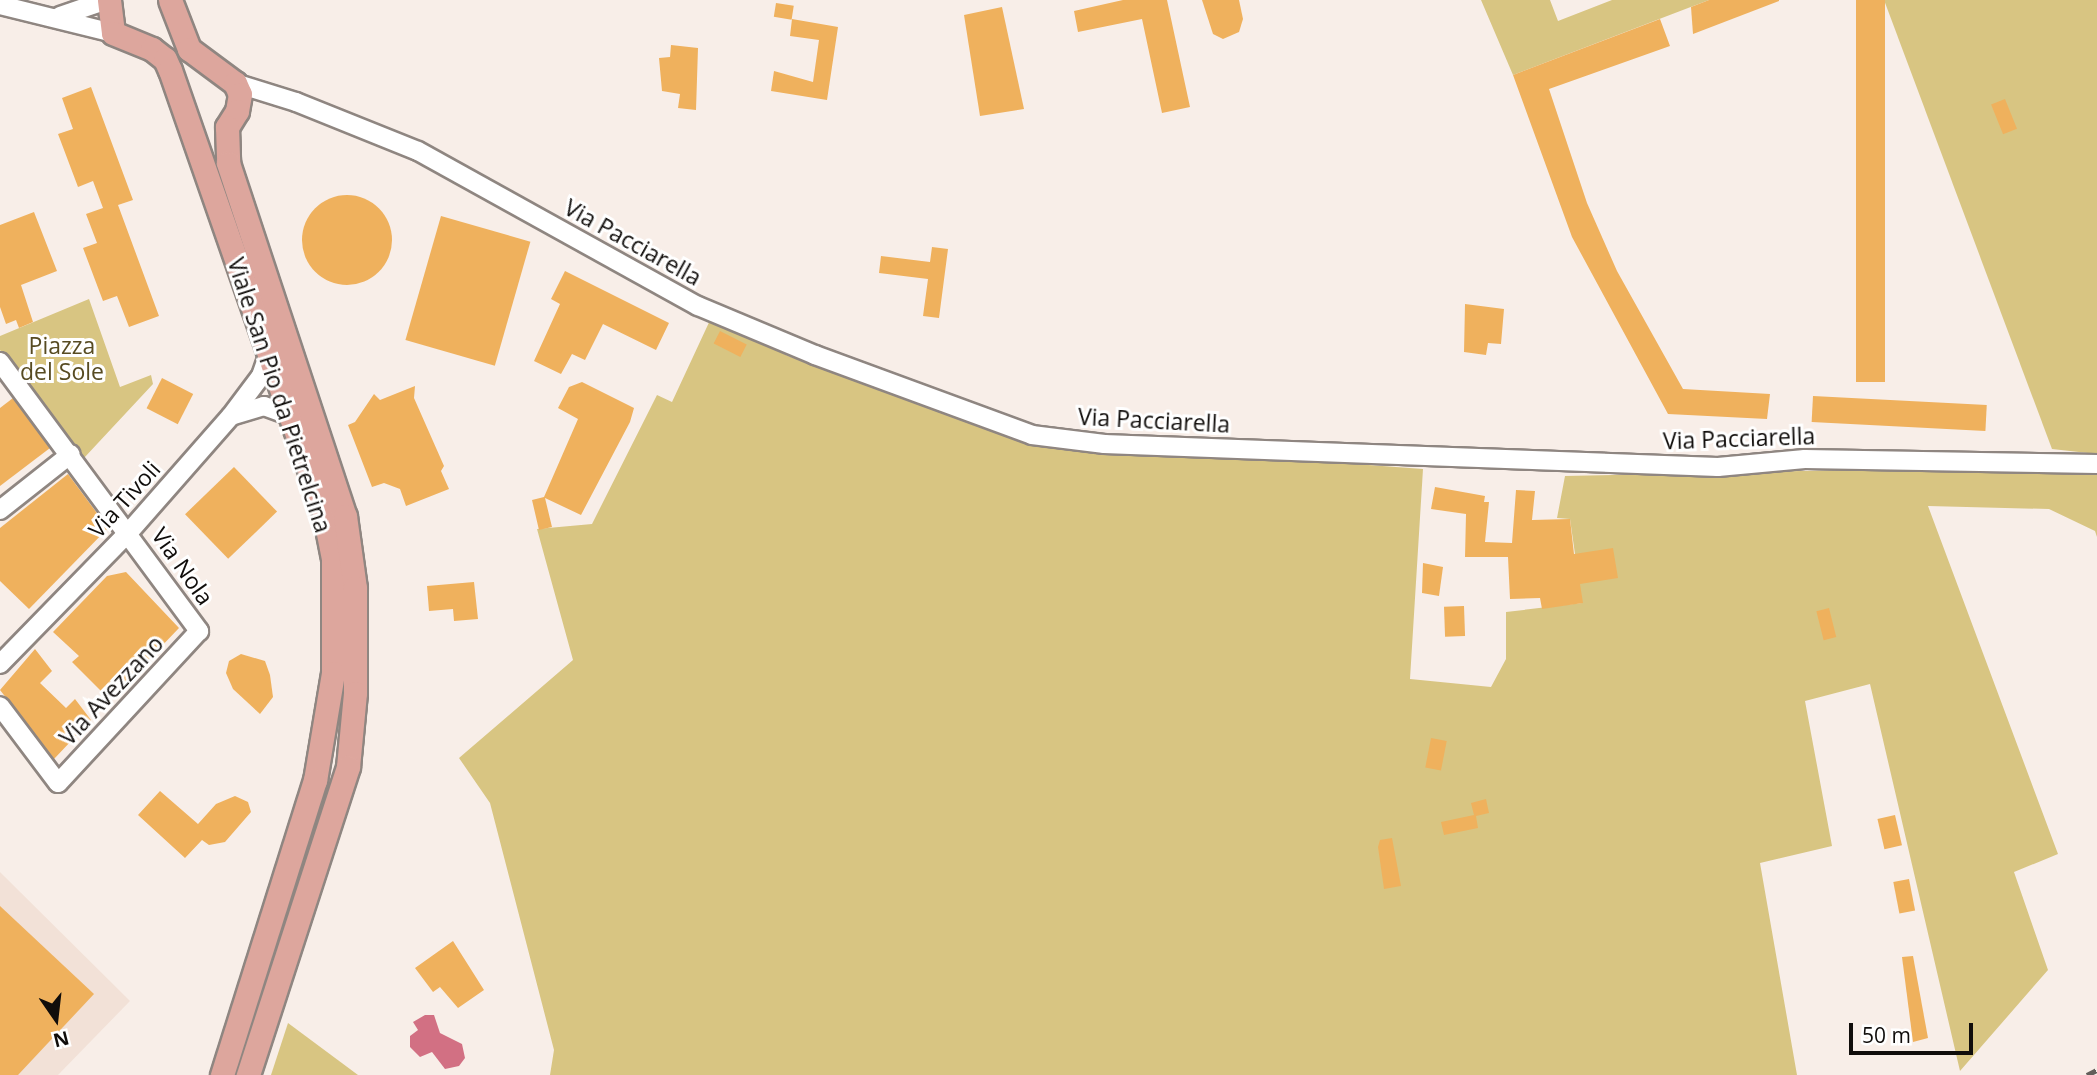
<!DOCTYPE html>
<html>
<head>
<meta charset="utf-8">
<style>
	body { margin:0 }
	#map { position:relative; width:2097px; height:1075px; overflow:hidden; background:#f8eee8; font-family:"Open Sans",sans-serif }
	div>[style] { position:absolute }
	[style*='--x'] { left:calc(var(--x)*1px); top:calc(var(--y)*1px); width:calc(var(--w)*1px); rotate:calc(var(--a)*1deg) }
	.built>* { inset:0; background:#f2e1d7 }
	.green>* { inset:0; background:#d8c582 }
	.water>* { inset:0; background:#d27083 }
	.building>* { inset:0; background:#efb15d; transform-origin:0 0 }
	.round { border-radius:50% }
	.roads { filter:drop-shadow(2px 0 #8f8681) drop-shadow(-2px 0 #8f8681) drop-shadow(0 2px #8f8681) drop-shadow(0 -2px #8f8681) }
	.minor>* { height:18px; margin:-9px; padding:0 9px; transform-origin:9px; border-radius:9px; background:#fff }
	.major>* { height:23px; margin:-11.5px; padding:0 11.5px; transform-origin:11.5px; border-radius:11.5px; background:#dda69d }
	.rail>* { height:5px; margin-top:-2.5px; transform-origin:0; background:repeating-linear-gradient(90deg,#635e5a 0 10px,transparent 0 15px) }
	span { translate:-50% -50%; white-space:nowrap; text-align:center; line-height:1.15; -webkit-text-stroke:6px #fff; paint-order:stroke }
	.street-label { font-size:23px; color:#100d0b }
	.park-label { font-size:23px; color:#574b22 }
	.north { position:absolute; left:21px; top:984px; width:70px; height:70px; -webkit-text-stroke:5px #fff; paint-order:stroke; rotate:166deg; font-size:19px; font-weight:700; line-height:28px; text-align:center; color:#100d0b }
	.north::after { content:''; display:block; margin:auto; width:24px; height:32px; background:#100d0b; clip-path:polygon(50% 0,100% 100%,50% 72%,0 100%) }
	.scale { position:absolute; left:1849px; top:1023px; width:124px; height:32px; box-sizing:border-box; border:4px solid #100d0b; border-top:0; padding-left:9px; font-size:21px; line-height:24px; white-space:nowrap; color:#100d0b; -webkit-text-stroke:5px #fff; paint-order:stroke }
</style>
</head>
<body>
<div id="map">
	<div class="built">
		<div style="clip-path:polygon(0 872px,130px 1001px,58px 1075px,0 1075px)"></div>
	</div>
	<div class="green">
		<div style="clip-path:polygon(1481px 0,1550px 0,1558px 21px,1612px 0,1709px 0,1513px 75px)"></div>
		<div style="clip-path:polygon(1884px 0,2097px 0,2097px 454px,2052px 449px)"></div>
		<div style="clip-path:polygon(89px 299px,120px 387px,151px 375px,153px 384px,84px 458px,0 350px,0 336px)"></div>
		<div style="clip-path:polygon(712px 316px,788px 356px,1040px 441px,1423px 469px,1410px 679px,1491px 687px,1506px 659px,1506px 612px,1582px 603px,1570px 519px,1557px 518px,1565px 476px,1991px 467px,2097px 473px,2097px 537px,2095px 531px,2049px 509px,1928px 506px,2058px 854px,2014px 872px,2048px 970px,1960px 1071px,1870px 684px,1805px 701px,1832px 846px,1760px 863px,1797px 1075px,550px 1075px,554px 1050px,490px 803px,459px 758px,573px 660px,537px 529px,592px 524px,657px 395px,672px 402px)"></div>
		<div style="clip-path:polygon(288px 1023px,358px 1075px,271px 1075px)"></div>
	</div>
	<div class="water">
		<div style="clip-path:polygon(425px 1015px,434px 1015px,440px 1033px,462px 1044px,465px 1058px,459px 1066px,445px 1069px,432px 1052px,420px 1057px,410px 1047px,410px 1036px,418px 1030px,413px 1022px)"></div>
	</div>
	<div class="building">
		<div style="clip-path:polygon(1123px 0,1167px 0,1190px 107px,1162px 113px,1142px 19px,1078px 32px,1074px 11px)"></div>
		<div style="clip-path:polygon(1202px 0,1239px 0,1243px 19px,1239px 32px,1223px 39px,1213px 34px)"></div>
		<div style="clip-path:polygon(1709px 0,1779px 0,1779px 1px,1693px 34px,1691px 7px)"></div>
		<div style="left:1856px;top:0;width:29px;height:382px"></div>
		<div style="left:776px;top:3px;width:18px;height:14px;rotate:9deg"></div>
		<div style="clip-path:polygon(1002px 7px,1024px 109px,980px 116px,964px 15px)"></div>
		<div style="clip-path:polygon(792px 19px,838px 27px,827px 100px,771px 91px,774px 71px,813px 82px,819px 40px,790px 36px)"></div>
		<div style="clip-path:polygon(1660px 19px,1670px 46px,1549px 89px,1587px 203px,1617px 271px,1683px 389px,1770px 394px,1767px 419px,1668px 414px,1572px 237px,1513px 75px)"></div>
		<div style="clip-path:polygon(671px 45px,698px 48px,696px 110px,678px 108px,680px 94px,662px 91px,659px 58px,670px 57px)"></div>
		<div style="clip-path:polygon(91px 87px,133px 200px,118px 205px,159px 316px,129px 327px,117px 296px,103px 301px,83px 248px,97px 243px,86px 214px,103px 208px,93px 181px,78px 187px,58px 134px,73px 129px,62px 98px)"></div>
		<div style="left:2005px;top:99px;width:32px;height:15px;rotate:68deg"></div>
		<div class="round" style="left:302px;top:195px;width:90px;height:90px"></div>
		<div style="clip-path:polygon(34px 212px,57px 271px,21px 285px,33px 322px,19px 328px,16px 320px,6px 324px,0 307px,0 225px)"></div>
		<div style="left:441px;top:216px;width:93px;height:129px;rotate:16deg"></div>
		<div style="clip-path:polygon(932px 247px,948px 249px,939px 318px,923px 316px,928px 279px,879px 273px,881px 256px,930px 262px)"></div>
		<div style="clip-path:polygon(565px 271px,669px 323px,656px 350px,603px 324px,585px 360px,572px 354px,561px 374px,534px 361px,560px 304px,551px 299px)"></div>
		<div style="clip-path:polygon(1465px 304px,1504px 309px,1501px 344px,1488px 343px,1486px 355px,1464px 352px)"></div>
		<div style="left:720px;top:331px;width:30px;height:14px;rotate:27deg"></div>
		<div style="left:162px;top:378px;width:35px;height:34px;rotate:27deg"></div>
		<div style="clip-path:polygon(582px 382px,634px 408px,630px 422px,581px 515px,545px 498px,552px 527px,539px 530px,532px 500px,544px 497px,578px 419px,558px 408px,569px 387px)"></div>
		<div style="clip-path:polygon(415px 386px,414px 398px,444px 466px,441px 471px,449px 489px,406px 506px,400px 489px,384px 483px,372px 487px,348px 425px,355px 422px,374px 394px,380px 400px)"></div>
		<div style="left:1813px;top:396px;width:174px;height:26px;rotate:3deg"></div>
		<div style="clip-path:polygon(13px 398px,50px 448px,0 486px,0 408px)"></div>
		<div style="left:234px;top:467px;width:62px;height:68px;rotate:46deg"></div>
		<div style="clip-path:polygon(68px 474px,108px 528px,29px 609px,0 581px,0 528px)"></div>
		<div style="clip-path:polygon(1435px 487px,1485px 496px,1484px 502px,1489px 502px,1485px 542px,1512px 543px,1516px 490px,1535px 491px,1532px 520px,1570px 519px,1574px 554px,1613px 548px,1618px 578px,1580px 584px,1583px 603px,1542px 609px,1540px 598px,1510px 599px,1508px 557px,1465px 557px,1466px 514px,1431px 509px)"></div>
		<div style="clip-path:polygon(1423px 563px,1443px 567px,1439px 596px,1422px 593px)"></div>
		<div style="clip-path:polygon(126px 572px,179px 628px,110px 700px,72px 662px,79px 656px,53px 632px,107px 576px)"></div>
		<div style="clip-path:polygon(474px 582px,478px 619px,454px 621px,453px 609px,429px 611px,427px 586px)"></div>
		<div style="left:1464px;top:606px;width:30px;height:20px;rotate:88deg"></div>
		<div style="left:1829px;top:608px;width:30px;height:13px;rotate:76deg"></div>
		<div style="clip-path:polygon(35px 649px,52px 671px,40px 683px,66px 708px,75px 699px,91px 720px,54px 759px,0 690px)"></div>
		<div style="clip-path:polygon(241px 654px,265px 661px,270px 675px,273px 697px,260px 714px,233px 689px,226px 673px,229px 661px)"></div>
		<div style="left:1431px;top:738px;width:16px;height:30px;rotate:11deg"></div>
		<div style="clip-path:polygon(160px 791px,198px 824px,216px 804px,235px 796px,248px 802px,251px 812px,225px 842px,209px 845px,202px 840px,185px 858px,138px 815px)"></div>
		<div style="clip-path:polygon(1486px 799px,1489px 813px,1476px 816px,1478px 828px,1444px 835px,1441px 822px,1474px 815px,1471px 803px)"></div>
		<div style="left:1895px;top:815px;width:31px;height:18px;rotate:77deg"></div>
		<div style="clip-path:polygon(1392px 838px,1401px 886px,1384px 889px,1378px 847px,1380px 840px)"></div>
		<div style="left:1909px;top:879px;width:32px;height:16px;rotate:79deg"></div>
		<div style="clip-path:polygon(0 906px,94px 994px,18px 1075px,0 1075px)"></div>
		<div style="clip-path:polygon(453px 941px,484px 990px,458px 1008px,440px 987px,433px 992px,415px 968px)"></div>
		<div style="clip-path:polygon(1913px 956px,1928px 1038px,1913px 1042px,1902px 957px)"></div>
	</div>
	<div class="roads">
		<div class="minor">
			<div style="--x:0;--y:5;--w:116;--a:13.9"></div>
			<div style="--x:60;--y:16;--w:50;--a:-18.8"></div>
			<div style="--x:235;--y:83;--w:64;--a:17.3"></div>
			<div style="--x:296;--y:102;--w:131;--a:21.9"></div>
			<div style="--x:418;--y:151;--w:320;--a:29"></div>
			<div style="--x:698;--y:306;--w:127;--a:22.7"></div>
			<div style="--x:815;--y:355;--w:231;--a:20.2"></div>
			<div style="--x:1032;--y:435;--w:73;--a:7.1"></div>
			<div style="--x:1104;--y:444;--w:614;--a:2.15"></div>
			<div style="--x:1718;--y:467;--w:87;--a:-5.3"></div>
			<div style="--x:1805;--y:459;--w:292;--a:1"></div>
			<div style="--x:0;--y:362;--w:335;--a:53.5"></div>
			<div style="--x:199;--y:631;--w:207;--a:132.8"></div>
			<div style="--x:58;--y:783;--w:96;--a:-127"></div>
			<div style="--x:231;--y:416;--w:34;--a:-17"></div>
			<div style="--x:264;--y:406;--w:27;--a:20"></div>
			<div style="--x:0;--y:510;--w:90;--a:-38.3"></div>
			<div style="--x:0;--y:664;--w:185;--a:-45.7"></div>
			<div style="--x:129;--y:532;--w:154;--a:-48.7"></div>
			<div style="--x:231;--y:416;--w:50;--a:-53.1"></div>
			<div style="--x:261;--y:376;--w:21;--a:-71"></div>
		</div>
		<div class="major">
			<div style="--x:109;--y:0;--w:33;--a:83"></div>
			<div style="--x:113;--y:33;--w:42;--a:22.3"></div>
			<div style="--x:152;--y:49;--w:16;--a:38"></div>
			<div style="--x:165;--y:59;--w:12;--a:66"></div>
			<div style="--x:170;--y:70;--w:469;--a:70.8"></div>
			<div style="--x:324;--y:513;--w:47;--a:78.9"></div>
			<div style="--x:333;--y:559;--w:114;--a:90"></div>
			<div style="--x:333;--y:673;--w:109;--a:99.5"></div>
			<div style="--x:315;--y:780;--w:309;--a:107.5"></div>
			<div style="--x:170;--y:0;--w:53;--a:68.8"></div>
			<div style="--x:189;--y:49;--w:57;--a:36.5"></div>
			<div style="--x:235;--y:83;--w:12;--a:66"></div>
			<div style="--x:240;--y:94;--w:17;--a:100"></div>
			<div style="--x:237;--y:111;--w:19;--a:122"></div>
			<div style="--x:227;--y:127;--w:36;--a:88"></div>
			<div style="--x:228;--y:163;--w:372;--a:71.7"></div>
			<div style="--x:345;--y:516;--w:73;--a:82.1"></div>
			<div style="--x:355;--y:588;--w:105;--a:90"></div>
			<div style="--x:355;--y:693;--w:74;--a:95.4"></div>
			<div style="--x:348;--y:767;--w:324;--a:108"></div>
		</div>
	</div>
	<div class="rail">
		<div style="--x:2087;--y:1075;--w:11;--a:-27"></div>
	</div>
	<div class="street-label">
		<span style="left:633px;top:242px;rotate:29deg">Via Pacciarella</span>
		<span style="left:280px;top:395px;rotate:72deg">Viale San Pio da Pietrelcina</span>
		<span style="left:1154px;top:420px;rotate:3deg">Via Pacciarella</span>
		<span style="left:1739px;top:438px;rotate:-2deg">Via Pacciarella</span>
		<span style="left:124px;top:499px;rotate:-48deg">Via Tivoli</span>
		<span style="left:183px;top:566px;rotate:55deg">Via Nola</span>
		<span style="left:111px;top:690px;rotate:-47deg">Via Avezzano</span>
	</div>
	<div class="park-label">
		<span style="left:62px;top:358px">Piazza<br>del Sole</span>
	</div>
	<div class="north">N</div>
	<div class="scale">50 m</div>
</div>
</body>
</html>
